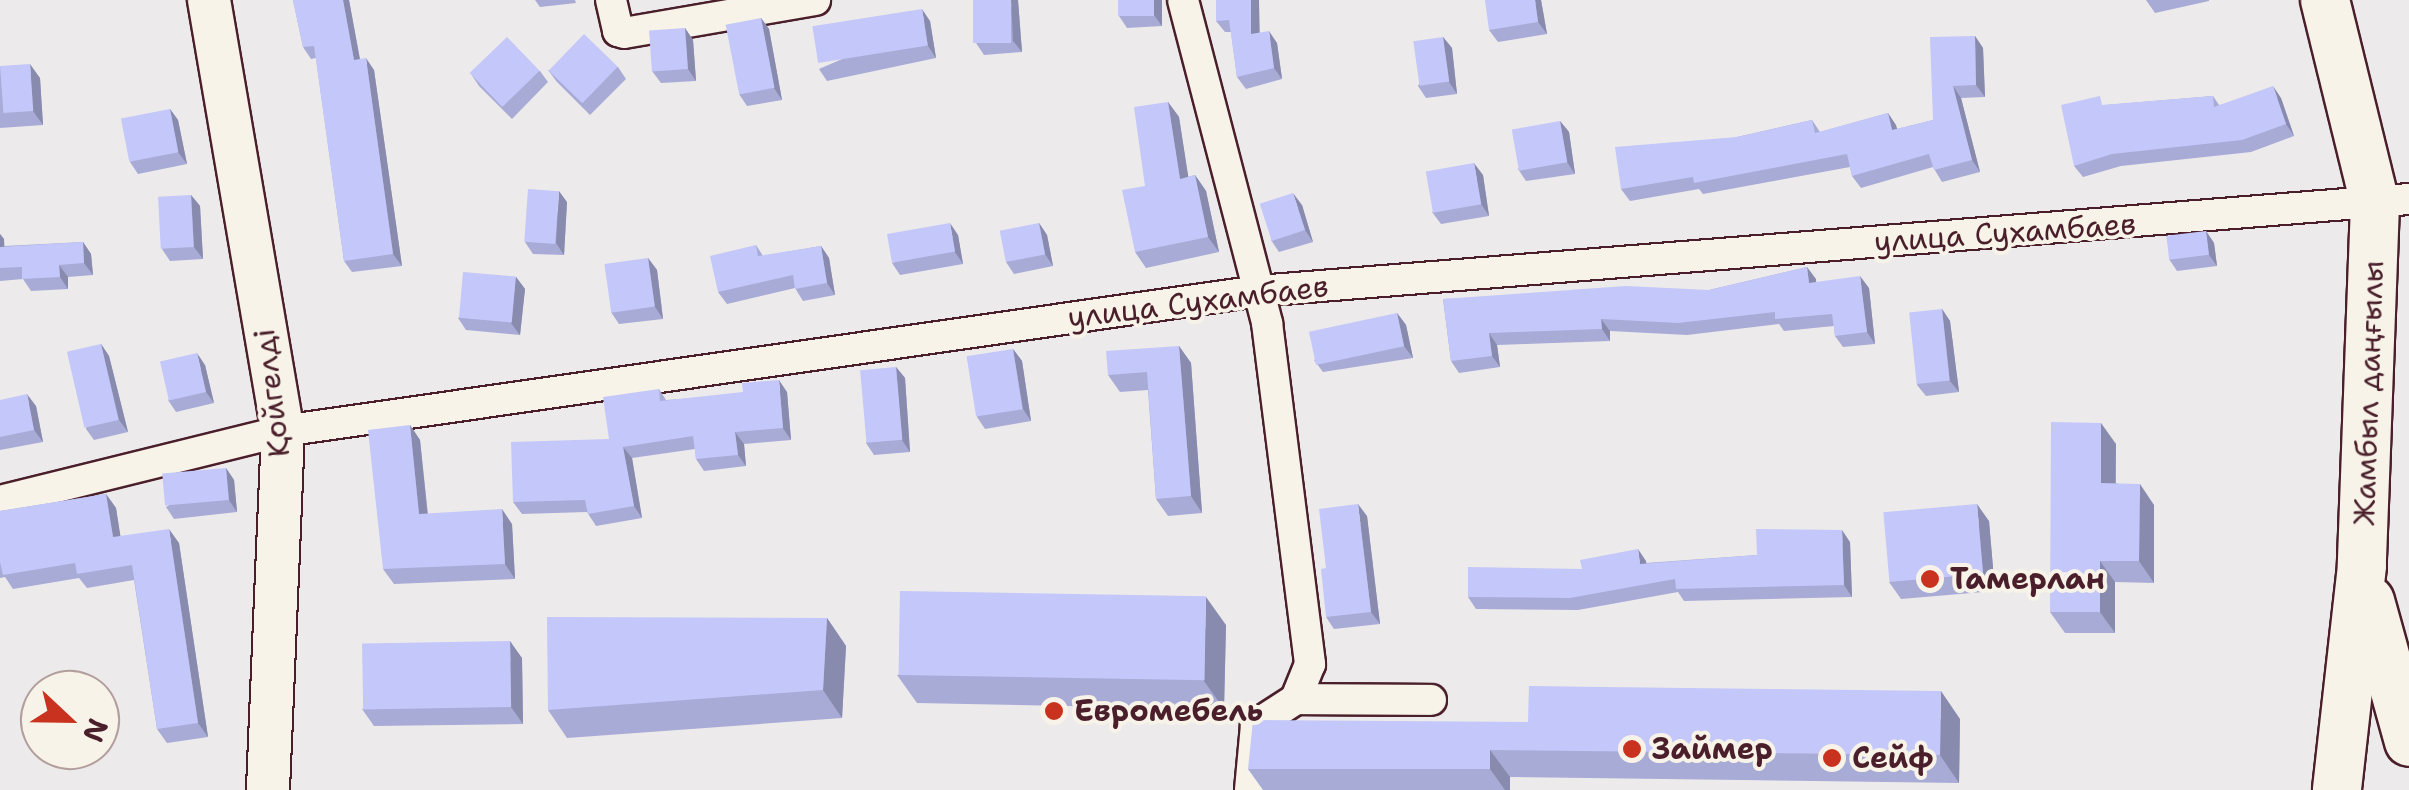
<!DOCTYPE html>
<html>
<head>
<meta charset="utf-8">
<style>
	body { margin:0 }
	#map { position:relative; width:2409px; height:790px; overflow:hidden; background:#edeaeb; font-family:"Shantell Sans",sans-serif }
	div>[style] { position:absolute }
	[style*='--x'] { left:calc(var(--x)*1px); top:calc(var(--y)*1px); width:calc(var(--w)*1px); rotate:calc(var(--a)*1deg) }
	.roads { filter:drop-shadow(2px 0 #4a1f2b) drop-shadow(-2px 0 #4a1f2b) drop-shadow(0 2px #4a1f2b) drop-shadow(0 -2px #4a1f2b) }
	.street>* { height:30px; margin:-15px; padding:0 15px; transform-origin:15px; border-radius:15px; background:#f7f3e8 }
	.secondary>* { height:42px; margin:-21px; padding:0 21px; transform-origin:21px; border-radius:21px; background:#f7f3e8 }
	.primary>* { height:48px; margin:-24px; padding:0 24px; transform-origin:24px; border-radius:24px; background:#f7f3e8 }
	.wall>* { inset:0; background:#a8abd6 }
	.shaded-wall>* { inset:0; background:#888bae }
	.building>* { inset:0; background:#c3c7f9; transform-origin:0 0 }
	.dots>* { width:28px; height:28px; translate:-50% -50%; box-sizing:border-box; border:5px solid #f7f3e8; border-radius:50% }
	span { translate:-50% -50%; white-space:nowrap; text-align:center; line-height:1.15; -webkit-text-stroke:8px #f7f3e8; paint-order:stroke }
	.street-label { font-size:30px; color:#4a1f2b }
	.poi-label { font-size:30px; color:#4a1f2b; font-weight:700 }
	.left { translate:0 -50%; text-align:left }
	.north { position:absolute; left:20px; top:670px; width:100px; height:100px; box-sizing:border-box; background:#f7f3e8; border:2px solid #b29e9c; border-radius:50%; rotate:112deg; font-size:28px; font-weight:700; line-height:40px; text-align:center; color:#4a1f2b }
	.north::after { content:''; display:block; margin:auto; width:35px; height:45px; background:#c8321e; clip-path:polygon(50% 0,100% 100%,50% 72%,0 100%) }
</style>
</head>
<body>
<div id="map">
	<div class="roads">
		<div class="street">
			<div style="--x:611;--y:0;--w:32;--a:77"></div>
			<div style="--x:618;--y:31;--w:6;--a:18"></div>
			<div style="--x:624;--y:33;--w:194;--a:-9.8"></div>
			<div style="--x:1183;--y:0;--w:334;--a:75.4"></div>
			<div style="--x:1267;--y:323;--w:344;--a:82.8"></div>
			<div style="--x:1310;--y:664;--w:38;--a:112"></div>
			<div style="--x:1296;--y:699;--w:48;--a:147"></div>
			<div style="--x:1256;--y:725;--w:65;--a:95.3"></div>
			<div style="--x:0;--y:501;--w:292;--a:-13.9"></div>
			<div style="--x:283;--y:431;--w:985;--a:-8.17"></div>
			<div style="--x:1258;--y:291;--w:1155;--a:-4.57"></div>
			<div style="--x:1296;--y:699;--w:135;--a:0.4"></div>
		</div>
		<div class="secondary">
			<div style="--x:209;--y:0;--w:437;--a:80.3"></div>
			<div style="--x:283;--y:431;--w:359;--a:92.4"></div>
		</div>
		<div class="primary">
			<div style="--x:2325;--y:0;--w:210;--a:76.2"></div>
			<div style="--x:2375;--y:204;--w:362;--a:92.1"></div>
			<div style="--x:2362;--y:566;--w:225;--a:96.4"></div>
			<div style="--x:2370;--y:601;--w:146;--a:74.5"></div>
		</div>
	</div>
	<div class="wall">
		<div style="clip-path:polygon(293px 0,349px 0,360px 59px,374px 70px,402px 266px,352px 272px,344px 261px,316px 58px,311px 59px,303px 47px)"></div>
		<div style="clip-path:polygon(535px 0,575px 0,576px 3px,540px 7px)"></div>
		<div style="clip-path:polygon(1018px 0,1022px 52px,984px 55px,976px 43px)"></div>
		<div style="clip-path:polygon(1118px 0,1162px 0,1162px 26px,1127px 28px,1119px 16px)"></div>
		<div style="clip-path:polygon(1216px 0,1259px 33px,1277px 43px,1282px 79px,1246px 89px,1237px 77px,1231px 32px,1225px 32px,1216px 21px)"></div>
		<div style="clip-path:polygon(1541px 0,1547px 34px,1498px 42px,1489px 30px)"></div>
		<div style="clip-path:polygon(2146px 0,2209px 0,2209px 1px,2155px 13px)"></div>
		<div style="clip-path:polygon(761px 18px,769px 29px,782px 100px,747px 106px,739px 94px)"></div>
		<div style="clip-path:polygon(930px 21px,936px 58px,827px 81px,819px 69px)"></div>
		<div style="clip-path:polygon(685px 28px,693px 40px,696px 81px,661px 83px,652px 71px)"></div>
		<div style="clip-path:polygon(1975px 36px,1983px 48px,1985px 97px,1961px 98px,1980px 172px,1942px 182px,1933px 167px,1861px 188px,1852px 176px,1850px 167px,1703px 194px,1699px 189px,1630px 201px,1621px 189px,1737px 137px,1812px 120px,1820px 132px,1888px 113px,1897px 129px,1933px 120px)"></div>
		<div style="clip-path:polygon(1443px 37px,1452px 48px,1457px 94px,1426px 98px,1418px 86px)"></div>
		<div style="clip-path:polygon(0 66px,40px 78px,43px 125px,0 128px)"></div>
		<div style="clip-path:polygon(618px 67px,626px 79px,590px 115px,557px 82px,548px 70px)"></div>
		<div style="clip-path:polygon(540px 71px,548px 82px,512px 119px,479px 86px,471px 74px)"></div>
		<div style="clip-path:polygon(2213px 96px,2219px 105px,2281px 98px,2294px 136px,2251px 152px,2121px 166px,2083px 177px,2074px 166px,2106px 105px)"></div>
		<div style="clip-path:polygon(1168px 102px,1179px 117px,1188px 177px,1195px 175px,1206px 191px,1219px 252px,1146px 268px,1135px 252px,1145px 186px)"></div>
		<div style="clip-path:polygon(170px 109px,178px 120px,187px 164px,138px 174px,130px 162px)"></div>
		<div style="clip-path:polygon(1560px 121px,1569px 132px,1575px 174px,1526px 181px,1518px 169px)"></div>
		<div style="clip-path:polygon(1483px 175px,1489px 216px,1441px 224px,1432px 212px)"></div>
		<div style="clip-path:polygon(191px 195px,200px 206px,203px 259px,170px 261px,162px 249px)"></div>
		<div style="clip-path:polygon(567px 202px,564px 255px,533px 254px,525px 242px)"></div>
		<div style="clip-path:polygon(1302px 205px,1313px 242px,1279px 252px,1271px 240px)"></div>
		<div style="clip-path:polygon(1039px 223px,1047px 235px,1053px 266px,1014px 274px,1006px 262px)"></div>
		<div style="clip-path:polygon(2206px 231px,2214px 243px,2217px 266px,2177px 271px,2169px 259px)"></div>
		<div style="clip-path:polygon(0 234px,4px 239px,4px 246px,83px 242px,91px 254px,93px 275px,68px 277px,68px 289px,31px 291px,23px 279px,0 281px)"></div>
		<div style="clip-path:polygon(958px 235px,963px 264px,900px 275px,892px 263px)"></div>
		<div style="clip-path:polygon(756px 245px,763px 256px,821px 246px,829px 258px,835px 295px,803px 301px,795px 288px,727px 304px,718px 292px)"></div>
		<div style="clip-path:polygon(648px 258px,657px 270px,663px 319px,619px 324px,611px 312px)"></div>
		<div style="clip-path:polygon(1807px 267px,1816px 282px,1869px 288px,1875px 344px,1843px 347px,1835px 336px,1834px 326px,1784px 331px,1779px 324px,1687px 335px,1610px 331px,1610px 341px,1497px 345px,1500px 367px,1459px 373px,1451px 361px,1443px 299px,1709px 290px)"></div>
		<div style="clip-path:polygon(516px 277px,525px 289px,520px 335px,466px 330px,458px 318px)"></div>
		<div style="clip-path:polygon(1942px 309px,1950px 321px,1959px 392px,1926px 396px,1917px 385px)"></div>
		<div style="clip-path:polygon(1397px 313px,1406px 325px,1413px 358px,1323px 372px,1314px 360px)"></div>
		<div style="clip-path:polygon(101px 344px,109px 356px,128px 432px,94px 440px,86px 429px)"></div>
		<div style="clip-path:polygon(1179px 346px,1191px 363px,1202px 513px,1168px 516px,1156px 499px,1148px 390px,1120px 392px,1108px 375px)"></div>
		<div style="clip-path:polygon(1013px 349px,1022px 361px,1031px 421px,985px 429px,977px 417px)"></div>
		<div style="clip-path:polygon(205px 365px,214px 403px,176px 412px,168px 400px)"></div>
		<div style="clip-path:polygon(896px 367px,905px 378px,910px 452px,874px 455px,866px 443px)"></div>
		<div style="clip-path:polygon(659px 389px,666px 400px,787px 392px,791px 440px,744px 444px,746px 466px,704px 471px,696px 459px,695px 449px,632px 458px,642px 518px,596px 526px,587px 512px,522px 514px,513px 502px,609px 439px)"></div>
		<div style="clip-path:polygon(0 400px,36px 406px,43px 442px,0 450px)"></div>
		<div style="clip-path:polygon(410px 425px,420px 440px,428px 514px,512px 524px,515px 579px,394px 584px,383px 569px)"></div>
		<div style="clip-path:polygon(2116px 444px,2116px 483px,2154px 505px,2154px 583px,2115px 582px,2115px 633px,2065px 633px,2050px 612px)"></div>
		<div style="clip-path:polygon(226px 468px,234px 480px,237px 512px,174px 519px,166px 507px)"></div>
		<div style="clip-path:polygon(106px 494px,116px 508px,120px 536px,179px 543px,208px 737px,167px 743px,157px 729px,134px 580px,87px 588px,79px 578px,13px 589px,5px 577px,0 578px,0 511px)"></div>
		<div style="clip-path:polygon(1367px 516px,1380px 624px,1334px 629px,1326px 617px,1326px 568px)"></div>
		<div style="clip-path:polygon(1989px 521px,1995px 591px,1901px 599px,1889px 582px)"></div>
		<div style="clip-path:polygon(1850px 542px,1852px 597px,1684px 601px,1678px 592px,1578px 610px,1476px 609px,1468px 597px,1646px 561px,1646px 563px,1757px 555px)"></div>
		<div style="clip-path:polygon(827px 618px,846px 646px,842px 718px,567px 738px,548px 710px)"></div>
		<div style="clip-path:polygon(1226px 625px,1224px 709px,917px 703px,897px 675px)"></div>
		<div style="clip-path:polygon(522px 658px,523px 724px,374px 726px,362px 709px)"></div>
		<div style="clip-path:polygon(1960px 719px,1959px 783px,1510px 777px,1510px 790px,1263px 790px,1248px 769px,1528px 722px)"></div>
	</div>
	<div class="shaded-wall">
		<div style="clip-path:polygon(343px 0,349px 0,362px 71px,354px 60px)"></div>
		<div style="clip-path:polygon(1011px 0,1018px 0,1022px 52px,1013px 41px)"></div>
		<div style="clip-path:polygon(1154px 0,1162px 0,1162px 26px,1154px 15px)"></div>
		<div style="clip-path:polygon(1251px 0,1259px 0,1260px 46px,1251px 34px)"></div>
		<div style="clip-path:polygon(1535px 0,1541px 0,1547px 34px,1538px 22px)"></div>
		<div style="clip-path:polygon(922px 9px,930px 21px,936px 58px,928px 46px)"></div>
		<div style="clip-path:polygon(761px 18px,769px 29px,782px 100px,774px 88px)"></div>
		<div style="clip-path:polygon(685px 28px,693px 40px,696px 81px,688px 69px)"></div>
		<div style="clip-path:polygon(1269px 31px,1277px 43px,1282px 79px,1274px 68px)"></div>
		<div style="clip-path:polygon(1975px 36px,1983px 48px,1985px 97px,1976px 85px)"></div>
		<div style="clip-path:polygon(1443px 37px,1452px 48px,1457px 94px,1449px 82px)"></div>
		<div style="clip-path:polygon(366px 58px,374px 70px,402px 266px,393px 254px)"></div>
		<div style="clip-path:polygon(30px 64px,40px 78px,43px 125px,33px 111px)"></div>
		<div style="clip-path:polygon(1953px 86px,1961px 98px,1980px 172px,1972px 160px)"></div>
		<div style="clip-path:polygon(2273px 86px,2281px 98px,2294px 136px,2286px 124px)"></div>
		<div style="clip-path:polygon(1168px 102px,1179px 117px,1191px 194px,1180px 179px)"></div>
		<div style="clip-path:polygon(170px 109px,178px 120px,187px 164px,178px 152px)"></div>
		<div style="clip-path:polygon(1888px 113px,1896px 125px,1901px 142px,1892px 130px)"></div>
		<div style="clip-path:polygon(1560px 121px,1569px 132px,1575px 174px,1567px 162px)"></div>
		<div style="clip-path:polygon(1474px 163px,1483px 175px,1489px 216px,1481px 204px)"></div>
		<div style="clip-path:polygon(1195px 175px,1206px 191px,1219px 252px,1208px 237px)"></div>
		<div style="clip-path:polygon(559px 191px,567px 202px,564px 255px,556px 243px)"></div>
		<div style="clip-path:polygon(1293px 193px,1302px 205px,1313px 242px,1305px 230px)"></div>
		<div style="clip-path:polygon(191px 195px,200px 206px,203px 259px,194px 247px)"></div>
		<div style="clip-path:polygon(950px 223px,958px 235px,963px 264px,955px 252px)"></div>
		<div style="clip-path:polygon(1039px 223px,1047px 235px,1053px 266px,1045px 254px)"></div>
		<div style="clip-path:polygon(2206px 231px,2214px 243px,2217px 266px,2209px 255px)"></div>
		<div style="clip-path:polygon(0 234px,4px 239px,5px 259px,0 252px)"></div>
		<div style="clip-path:polygon(83px 242px,91px 254px,93px 275px,84px 263px)"></div>
		<div style="clip-path:polygon(821px 246px,829px 258px,835px 295px,827px 283px)"></div>
		<div style="clip-path:polygon(648px 258px,657px 270px,663px 319px,655px 307px)"></div>
		<div style="clip-path:polygon(59px 265px,68px 277px,68px 289px,60px 277px)"></div>
		<div style="clip-path:polygon(1807px 267px,1816px 279px,1817px 295px,1809px 283px)"></div>
		<div style="clip-path:polygon(1860px 276px,1869px 288px,1875px 344px,1867px 332px)"></div>
		<div style="clip-path:polygon(516px 277px,525px 289px,520px 335px,511px 323px)"></div>
		<div style="clip-path:polygon(1942px 309px,1950px 321px,1959px 392px,1950px 381px)"></div>
		<div style="clip-path:polygon(1397px 313px,1406px 325px,1413px 358px,1404px 346px)"></div>
		<div style="clip-path:polygon(1601px 319px,1610px 331px,1610px 341px,1602px 329px)"></div>
		<div style="clip-path:polygon(1489px 333px,1497px 345px,1500px 367px,1492px 356px)"></div>
		<div style="clip-path:polygon(101px 344px,109px 356px,128px 432px,119px 420px)"></div>
		<div style="clip-path:polygon(1179px 346px,1191px 363px,1202px 513px,1191px 496px)"></div>
		<div style="clip-path:polygon(1013px 349px,1022px 361px,1031px 421px,1023px 409px)"></div>
		<div style="clip-path:polygon(197px 353px,205px 365px,214px 403px,206px 392px)"></div>
		<div style="clip-path:polygon(896px 367px,905px 378px,910px 452px,902px 440px)"></div>
		<div style="clip-path:polygon(779px 380px,787px 392px,791px 440px,783px 428px)"></div>
		<div style="clip-path:polygon(27px 394px,36px 406px,43px 442px,34px 430px)"></div>
		<div style="clip-path:polygon(2101px 423px,2116px 444px,2115px 505px,2101px 483px)"></div>
		<div style="clip-path:polygon(410px 425px,420px 440px,429px 529px,419px 514px)"></div>
		<div style="clip-path:polygon(735px 432px,744px 444px,746px 466px,738px 455px)"></div>
		<div style="clip-path:polygon(623px 447px,632px 458px,642px 518px,634px 506px)"></div>
		<div style="clip-path:polygon(226px 468px,234px 480px,237px 512px,229px 500px)"></div>
		<div style="clip-path:polygon(2140px 484px,2154px 505px,2154px 583px,2139px 561px)"></div>
		<div style="clip-path:polygon(106px 494px,116px 508px,123px 552px,113px 537px)"></div>
		<div style="clip-path:polygon(1358px 504px,1367px 516px,1380px 624px,1371px 612px)"></div>
		<div style="clip-path:polygon(1977px 504px,1989px 521px,1995px 591px,1983px 574px)"></div>
		<div style="clip-path:polygon(502px 509px,512px 524px,515px 579px,505px 564px)"></div>
		<div style="clip-path:polygon(169px 529px,179px 543px,208px 737px,198px 723px)"></div>
		<div style="clip-path:polygon(1842px 530px,1850px 542px,1852px 597px,1844px 585px)"></div>
		<div style="clip-path:polygon(1638px 549px,1646px 561px,1648px 575px,1640px 564px)"></div>
		<div style="clip-path:polygon(2100px 561px,2115px 582px,2115px 633px,2100px 612px)"></div>
		<div style="clip-path:polygon(1206px 597px,1226px 625px,1224px 709px,1204px 681px)"></div>
		<div style="clip-path:polygon(827px 618px,846px 646px,842px 718px,823px 690px)"></div>
		<div style="clip-path:polygon(510px 641px,522px 658px,523px 724px,511px 707px)"></div>
		<div style="clip-path:polygon(1941px 691px,1960px 719px,1959px 783px,1940px 755px)"></div>
		<div style="clip-path:polygon(1490px 750px,1510px 777px,1510px 790px,1505px 790px,1490px 769px)"></div>
	</div>
	<div class="building">
		<div style="clip-path:polygon(293px 0,343px 0,354px 60px,366px 58px,393px 254px,344px 261px,314px 46px,303px 47px)"></div>
		<div style="left:973px;top:0;width:38px;height:43px"></div>
		<div style="left:1118px;top:0;width:36px;height:16px"></div>
		<div style="clip-path:polygon(1216px 0,1251px 0,1251px 34px,1269px 31px,1274px 68px,1237px 77px,1229px 20px,1216px 21px)"></div>
		<div style="clip-path:polygon(1485px 0,1535px 0,1538px 22px,1489px 30px)"></div>
		<div style="left:922px;top:9px;width:37px;height:111px;rotate:81deg"></div>
		<div style="left:761px;top:18px;width:71px;height:36px;rotate:79deg"></div>
		<div style="left:685px;top:28px;width:41px;height:36px;rotate:86deg"></div>
		<div style="left:584px;top:34px;width:47px;height:51px;rotate:44deg"></div>
		<div style="clip-path:polygon(1975px 36px,1976px 85px,1953px 86px,1972px 160px,1934px 170px,1929px 154px,1852px 176px,1847px 154px,1694px 183px,1693px 177px,1621px 189px,1615px 147px,1737px 137px,1812px 120px,1815px 133px,1888px 113px,1892px 130px,1933px 120px,1930px 37px)"></div>
		<div style="left:507px;top:37px;width:47px;height:52px;rotate:46deg"></div>
		<div style="left:1443px;top:37px;width:45px;height:30px;rotate:82deg"></div>
		<div style="left:30px;top:64px;width:47px;height:30px;rotate:86deg"></div>
		<div style="clip-path:polygon(2273px 86px,2286px 124px,2242px 140px,2112px 154px,2074px 166px,2061px 105px,2100px 96px,2102px 105px,2213px 96px,2214px 107px)"></div>
		<div style="clip-path:polygon(1168px 102px,1180px 179px,1195px 175px,1208px 237px,1135px 252px,1122px 190px,1145px 186px,1134px 107px)"></div>
		<div style="left:170px;top:109px;width:44px;height:50px;rotate:79deg"></div>
		<div style="left:1560px;top:121px;width:42px;height:49px;rotate:80deg"></div>
		<div style="left:1474px;top:163px;width:42px;height:49px;rotate:80deg"></div>
		<div style="left:528px;top:189px;width:31px;height:53px;rotate:4deg"></div>
		<div style="left:1293px;top:193px;width:39px;height:35px;rotate:72deg"></div>
		<div style="left:191px;top:195px;width:52px;height:33px;rotate:87deg"></div>
		<div style="left:950px;top:223px;width:29px;height:64px;rotate:80deg"></div>
		<div style="left:1039px;top:223px;width:32px;height:40px;rotate:79deg"></div>
		<div style="left:2206px;top:231px;width:24px;height:40px;rotate:83deg"></div>
		<div style="clip-path:polygon(83px 242px,84px 263px,59px 265px,60px 277px,22px 279px,22px 267px,0 268px,0 247px)"></div>
		<div style="clip-path:polygon(756px 245px,758px 256px,821px 246px,827px 283px,795px 289px,793px 275px,718px 292px,710px 256px)"></div>
		<div style="left:648px;top:258px;width:49px;height:44px;rotate:82deg"></div>
		<div style="clip-path:polygon(1807px 267px,1809px 283px,1860px 276px,1867px 332px,1835px 336px,1832px 314px,1775px 319px,1775px 312px,1678px 323px,1601px 319px,1602px 329px,1489px 333px,1492px 356px,1451px 361px,1443px 299px,1626px 286px,1709px 290px)"></div>
		<div style="left:463px;top:272px;width:53px;height:46px;rotate:5deg"></div>
		<div style="left:1942px;top:309px;width:72px;height:33px;rotate:84deg"></div>
		<div style="left:1397px;top:313px;width:34px;height:90px;rotate:78deg"></div>
		<div style="left:101px;top:344px;width:78px;height:35px;rotate:77deg"></div>
		<div style="clip-path:polygon(1179px 346px,1191px 496px,1156px 499px,1147px 372px,1108px 375px,1106px 351px)"></div>
		<div style="left:1013px;top:349px;width:61px;height:47px;rotate:81deg"></div>
		<div style="left:197px;top:353px;width:40px;height:38px;rotate:77deg"></div>
		<div style="left:896px;top:367px;width:73px;height:36px;rotate:85deg"></div>
		<div style="clip-path:polygon(779px 380px,783px 428px,735px 432px,738px 455px,696px 459px,693px 436px,623px 447px,634px 506px,588px 514px,585px 500px,513px 502px,511px 442px,609px 439px,603px 397px,659px 389px,660px 401px,743px 392px,742px 383px)"></div>
		<div style="clip-path:polygon(27px 394px,34px 430px,0 437px,0 400px)"></div>
		<div style="clip-path:polygon(2051px 422px,2101px 423px,2101px 483px,2140px 484px,2139px 561px,2100px 561px,2100px 612px,2050px 612px)"></div>
		<div style="clip-path:polygon(410px 425px,419px 514px,502px 509px,505px 564px,383px 569px,368px 430px)"></div>
		<div style="left:226px;top:468px;width:32px;height:64px;rotate:85deg"></div>
		<div style="clip-path:polygon(106px 494px,113px 537px,169px 529px,198px 723px,157px 729px,132px 565px,77px 574px,75px 563px,3px 575px,0 562px,0 511px)"></div>
		<div style="clip-path:polygon(1358px 504px,1371px 612px,1326px 617px,1321px 569px,1326px 568px,1319px 509px)"></div>
		<div style="left:1977px;top:504px;width:70px;height:94px;rotate:85deg"></div>
		<div style="clip-path:polygon(1756px 529px,1842px 530px,1844px 585px,1676px 589px,1675px 579px,1570px 598px,1468px 597px,1468px 567px,1582px 569px,1580px 560px,1638px 549px,1640px 564px,1757px 555px)"></div>
		<div style="left:900px;top:591px;width:306px;height:84px;rotate:1deg"></div>
		<div style="clip-path:polygon(547px 617px,827px 618px,823px 690px,548px 710px)"></div>
		<div style="left:510px;top:641px;width:66px;height:148px;rotate:89deg"></div>
		<div style="clip-path:polygon(1529px 686px,1941px 691px,1940px 755px,1490px 750px,1490px 769px,1248px 769px,1253px 720px,1528px 722px)"></div>
	</div>
	<div class="dots">
		<div style="left:1930px;top:579px;background:#c8321e"></div>
		<div style="left:1054px;top:711px;background:#c8321e"></div>
		<div style="left:1632px;top:749px;background:#c8321e"></div>
		<div style="left:1832px;top:758px;background:#c8321e"></div>
	</div>
	<div class="street-label">
		<span style="left:2005px;top:233px;rotate:-4deg">улица Сухамбаев</span>
		<span style="left:1198px;top:302px;rotate:-7deg">улица Сухамбаев</span>
		<span style="left:272px;top:393px;rotate:-97deg">Қойгелді</span>
		<span style="left:2369px;top:393px;rotate:-88deg">Жамбыл даңғылы</span>
	</div>
	<div class="poi-label">
		<span class="left" style="left:1950px;top:579px">Тамерлан</span>
		<span class="left" style="left:1074px;top:711px">Евромебель</span>
		<span class="left" style="left:1652px;top:749px">Займер</span>
		<span class="left" style="left:1852px;top:758px">Сейф</span>
	</div>
	<div class="north">N</div>
</div>
</body>
</html>
